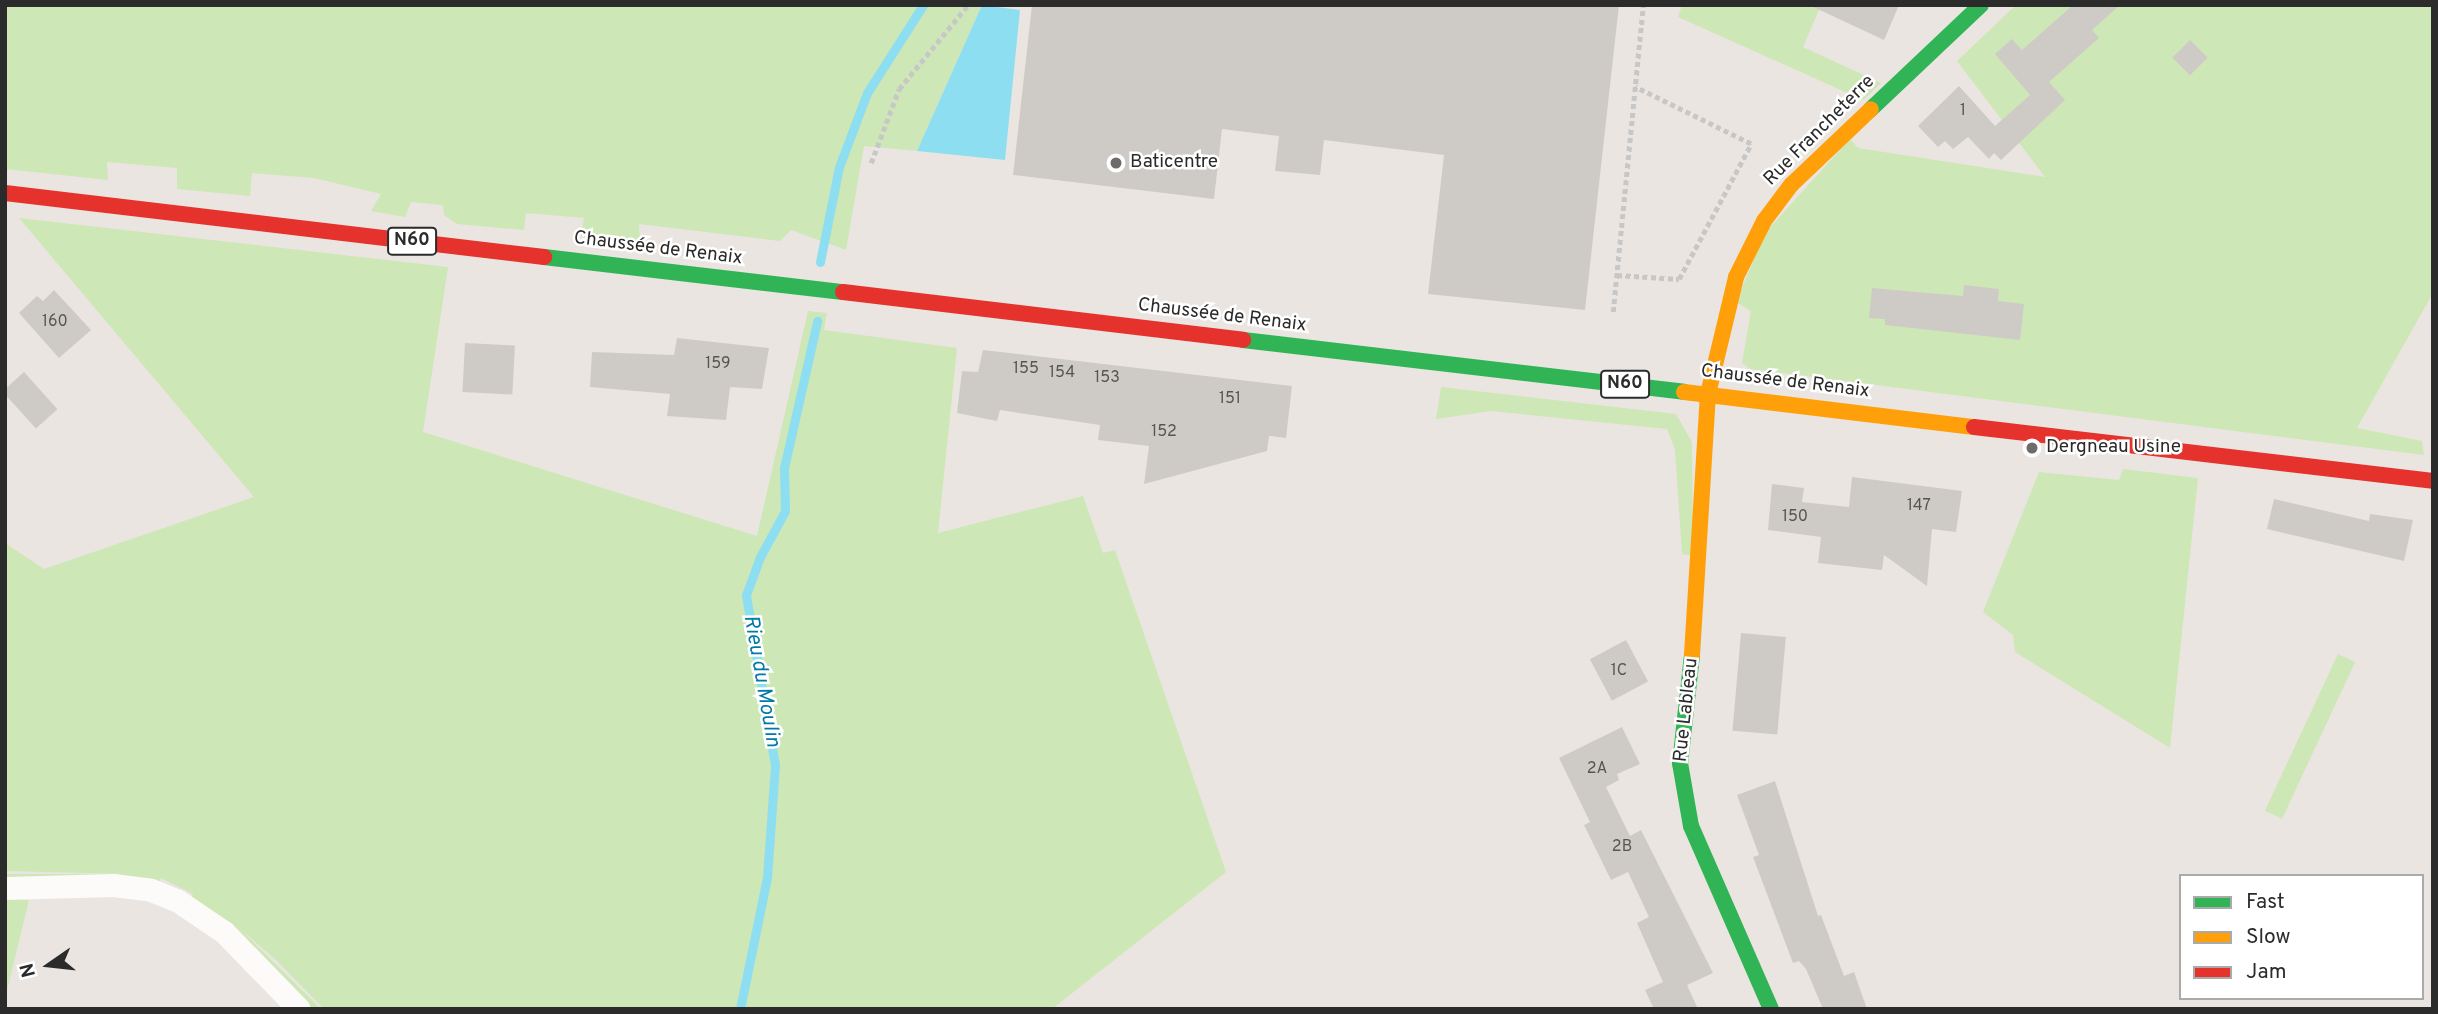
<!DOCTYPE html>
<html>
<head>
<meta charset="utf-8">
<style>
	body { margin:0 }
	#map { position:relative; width:2438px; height:1014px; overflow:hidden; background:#eae5e0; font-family:Overpass,sans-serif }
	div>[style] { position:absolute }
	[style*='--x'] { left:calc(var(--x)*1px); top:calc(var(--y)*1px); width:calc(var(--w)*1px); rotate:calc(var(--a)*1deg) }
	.green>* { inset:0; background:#cee7b6; transform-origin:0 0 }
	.water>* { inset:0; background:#8edef2 }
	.stream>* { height:9px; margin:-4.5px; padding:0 4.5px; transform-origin:4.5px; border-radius:4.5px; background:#8edef2 }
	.building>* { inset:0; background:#cecbc7; transform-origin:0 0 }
	.path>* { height:4.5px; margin-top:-2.25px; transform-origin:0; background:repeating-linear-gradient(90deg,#c8c7c7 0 5px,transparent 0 8.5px) }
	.street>* { height:23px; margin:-11.5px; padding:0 11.5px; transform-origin:11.5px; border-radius:11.5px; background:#fcfbfa }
	.fast>* { height:16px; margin:-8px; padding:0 8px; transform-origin:8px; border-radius:8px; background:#30b455 }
	.slow>* { height:16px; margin:-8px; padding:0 8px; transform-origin:8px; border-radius:8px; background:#ff9f0a }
	.jam>* { height:16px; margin:-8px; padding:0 8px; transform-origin:8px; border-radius:8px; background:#e5322d }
	.dots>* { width:19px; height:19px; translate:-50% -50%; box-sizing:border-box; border:4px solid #fff; border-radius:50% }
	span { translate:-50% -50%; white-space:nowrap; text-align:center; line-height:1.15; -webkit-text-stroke:5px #fff; paint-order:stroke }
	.number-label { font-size:16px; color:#565554 }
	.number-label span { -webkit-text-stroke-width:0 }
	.shield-label span { padding:2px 5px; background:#fff; border:2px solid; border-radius:5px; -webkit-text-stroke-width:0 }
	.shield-label { font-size:18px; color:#2b2b2b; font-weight:700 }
	.street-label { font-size:19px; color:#2b2b2b }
	.poi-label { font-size:19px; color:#2b2b2b }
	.left { translate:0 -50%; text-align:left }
	.water-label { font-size:21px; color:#027aa9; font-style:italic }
	.frame { position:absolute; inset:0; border:7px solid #2b2b2b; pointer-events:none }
	.legend { position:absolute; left:2179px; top:874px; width:245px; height:126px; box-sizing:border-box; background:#fff; border:2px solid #aaa; margin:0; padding:9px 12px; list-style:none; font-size:21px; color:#2b2b2b }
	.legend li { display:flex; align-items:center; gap:14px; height:35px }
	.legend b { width:35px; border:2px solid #aaa }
	.north { position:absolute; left:14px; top:930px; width:70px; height:70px; -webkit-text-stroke:5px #fff; paint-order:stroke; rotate:256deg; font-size:19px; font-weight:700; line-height:28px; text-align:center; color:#2b2b2b }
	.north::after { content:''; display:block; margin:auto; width:24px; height:32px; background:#2b2b2b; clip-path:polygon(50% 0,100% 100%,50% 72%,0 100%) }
</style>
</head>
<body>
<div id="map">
	<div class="green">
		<div style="clip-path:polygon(5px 5px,982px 5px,917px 151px,864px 146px,846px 250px,791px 230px,780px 241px,639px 224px,640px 242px,581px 236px,584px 218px,526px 213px,524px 230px,457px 224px,444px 215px,443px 205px,411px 202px,405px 217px,371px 211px,381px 194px,314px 178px,252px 173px,250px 196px,177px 189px,177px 168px,107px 162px,108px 180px,5px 169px)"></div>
		<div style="clip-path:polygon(1682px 5px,1821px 5px,1803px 47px,1881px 83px,1863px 100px,1678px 17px)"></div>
		<div style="clip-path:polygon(2016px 5px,2433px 5px,2433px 293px,2357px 428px,2422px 441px,2424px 455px,1750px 369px,1742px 363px,1751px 311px,1736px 302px,1765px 233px,1850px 139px,1858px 148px,2045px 177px,1957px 61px)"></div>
		<div style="clip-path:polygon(19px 218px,448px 267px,423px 432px,757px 536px,808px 311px,827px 313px,824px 330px,957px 348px,938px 533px,1083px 496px,1103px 553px,1115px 550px,1226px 872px,1052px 1009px,324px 1009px,276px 960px,238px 927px,321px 1009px,312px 1009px,270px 966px,189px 901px,193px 894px,161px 878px,156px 888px,5px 882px,5px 874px,126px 874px,5px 871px,5px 543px,44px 569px,254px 497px)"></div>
		<div style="clip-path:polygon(1441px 387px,1676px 414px,1692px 442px,1693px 556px,1682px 554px,1675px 450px,1667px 429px,1491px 411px,1436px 419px)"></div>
		<div style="clip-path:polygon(2123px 469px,2198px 478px,2170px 748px,2015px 652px,2013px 635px,1983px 612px,2039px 472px,2119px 480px)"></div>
		<div style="left:2338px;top:654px;width:19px;height:173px;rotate:25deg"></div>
		<div style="clip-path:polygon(13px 897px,29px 900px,5px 999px,5px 899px)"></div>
	</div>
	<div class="water">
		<div style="clip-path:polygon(982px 5px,1020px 10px,1005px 160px,917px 151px)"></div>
	</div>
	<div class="stream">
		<div style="--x:820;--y:262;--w:97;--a:-78.7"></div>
		<div style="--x:839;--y:167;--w:79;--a:-69.3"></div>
		<div style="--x:867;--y:93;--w:104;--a:-57.5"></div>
		<div style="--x:740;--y:1009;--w:135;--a:-78.4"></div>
		<div style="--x:767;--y:877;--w:112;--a:-85.9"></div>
		<div style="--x:775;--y:765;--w:172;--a:-99.7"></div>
		<div style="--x:746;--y:595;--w:40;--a:-69.8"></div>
		<div style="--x:760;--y:557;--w:52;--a:-61.5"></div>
		<div style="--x:785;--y:511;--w:43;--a:-91.3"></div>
		<div style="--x:784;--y:468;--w:151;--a:-77.3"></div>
	</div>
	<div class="building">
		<div style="clip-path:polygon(1032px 5px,1619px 5px,1585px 310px,1428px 294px,1444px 155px,1324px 140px,1320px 175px,1275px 171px,1279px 136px,1222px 129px,1214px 199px,1013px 175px)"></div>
		<div style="clip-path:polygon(1809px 5px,1899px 5px,1884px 40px)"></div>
		<div style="clip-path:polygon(2073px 5px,2120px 5px,2092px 30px,2099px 38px,2049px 82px,2065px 100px,2001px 160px,1994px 153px,1989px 159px,1968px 137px,1953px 149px,1945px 141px,1938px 147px,1918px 126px,1959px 86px,1995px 126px,2030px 95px,1995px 54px,2012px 39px,2022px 50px)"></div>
		<div style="left:2190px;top:40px;width:25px;height:25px;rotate:45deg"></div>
		<div style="clip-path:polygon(1964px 285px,1999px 289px,1998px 301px,2024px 304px,2020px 340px,1885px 325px,1885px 319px,1869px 318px,1872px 288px,1963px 296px)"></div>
		<div style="clip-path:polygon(54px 290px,91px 330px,59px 358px,19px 313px,37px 296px,43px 301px)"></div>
		<div style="clip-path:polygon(677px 338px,769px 348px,762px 389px,730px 387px,726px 420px,667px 416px,670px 394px,590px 387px,592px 352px,674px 355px)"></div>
		<div style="left:465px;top:343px;width:50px;height:49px;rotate:3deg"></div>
		<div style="clip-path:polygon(983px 350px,1292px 386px,1286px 438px,1269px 436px,1267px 451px,1144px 484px,1149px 446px,1098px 440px,1100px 425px,1000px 410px,997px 421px,957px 413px,962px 371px,978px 372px)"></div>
		<div style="left:24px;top:372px;width:50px;height:29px;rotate:48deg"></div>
		<div style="clip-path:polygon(1852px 477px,1962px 491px,1956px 532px,1932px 529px,1927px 586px,1884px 555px,1882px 570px,1818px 563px,1821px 537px,1768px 530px,1772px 484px,1804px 488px,1802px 502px,1849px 507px)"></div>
		<div style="clip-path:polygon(2274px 499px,2369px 521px,2370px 514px,2413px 520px,2404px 561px,2267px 529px)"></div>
		<div style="left:1741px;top:633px;width:45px;height:98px;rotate:5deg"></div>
		<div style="left:1626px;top:640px;width:47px;height:41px;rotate:62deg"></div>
		<div style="clip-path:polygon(1622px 727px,1640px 764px,1617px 774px,1619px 780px,1606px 787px,1630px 836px,1641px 830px,1713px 973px,1687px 985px,1698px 1009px,1654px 1009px,1645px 990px,1663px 982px,1637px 923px,1649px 917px,1628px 872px,1611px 880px,1584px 825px,1590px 822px,1559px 758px)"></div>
		<div style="clip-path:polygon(1775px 781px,1818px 916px,1821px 915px,1844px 976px,1854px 972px,1867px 1009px,1823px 1009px,1806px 969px,1799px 961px,1793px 963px,1753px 857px,1759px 855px,1737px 795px)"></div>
	</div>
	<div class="path">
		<div style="--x:871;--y:163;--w:79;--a:-69.3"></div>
		<div style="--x:899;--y:89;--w:109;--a:-50.6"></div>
		<div style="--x:1617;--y:275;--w:62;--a:3.7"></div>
		<div style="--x:1679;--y:279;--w:153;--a:-61.9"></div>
		<div style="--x:1751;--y:144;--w:129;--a:-153.8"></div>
		<div style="--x:1613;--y:312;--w:308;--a:-84.4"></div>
	</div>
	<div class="street">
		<div style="--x:5;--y:888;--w:108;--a:-1.6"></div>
		<div style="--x:113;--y:885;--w:38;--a:7"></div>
		<div style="--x:151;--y:890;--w:29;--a:22"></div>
		<div style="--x:178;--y:901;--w:55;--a:34"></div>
		<div style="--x:224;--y:932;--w:107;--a:45.8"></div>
	</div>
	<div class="fast">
		<div style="--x:1871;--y:109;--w:151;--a:-43.4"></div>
		<div style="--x:544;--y:257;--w:301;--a:6.7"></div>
		<div style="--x:1243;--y:340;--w:444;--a:6.7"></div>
		<div style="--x:1692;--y:655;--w:109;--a:96.3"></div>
		<div style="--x:1680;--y:763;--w:64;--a:80.1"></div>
		<div style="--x:1691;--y:826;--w:200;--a:66.4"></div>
	</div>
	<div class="slow">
		<div style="--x:1684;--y:392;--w:292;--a:6.9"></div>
		<div style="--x:1692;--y:655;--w:261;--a:-86.5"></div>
		<div style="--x:1708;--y:394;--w:120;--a:-76.5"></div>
		<div style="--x:1736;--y:277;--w:63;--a:-63.4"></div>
		<div style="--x:1764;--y:221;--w:45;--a:-53.1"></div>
		<div style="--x:1791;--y:185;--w:110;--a:-43.5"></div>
	</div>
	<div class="jam">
		<div style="--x:5;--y:193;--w:543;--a:6.77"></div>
		<div style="--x:843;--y:292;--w:403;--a:6.8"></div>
		<div style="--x:1974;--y:427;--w:462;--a:6.7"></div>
	</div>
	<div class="dots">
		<div style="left:1116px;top:163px;background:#6e6c6a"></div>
		<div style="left:2032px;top:448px;background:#6e6c6a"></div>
	</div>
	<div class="number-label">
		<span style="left:1963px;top:111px">1</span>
		<span style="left:55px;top:322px">160</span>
		<span style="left:718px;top:364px">159</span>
		<span style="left:1026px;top:369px">155</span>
		<span style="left:1062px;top:373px">154</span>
		<span style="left:1107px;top:378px">153</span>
		<span style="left:1230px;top:399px">151</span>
		<span style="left:1164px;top:432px">152</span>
		<span style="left:1919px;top:506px">147</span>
		<span style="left:1795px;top:517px">150</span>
		<span style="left:1619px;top:671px">1C</span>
		<span style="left:1597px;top:769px">2A</span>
		<span style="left:1622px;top:847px">2B</span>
	</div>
	<div class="shield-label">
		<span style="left:412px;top:241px">N60</span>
		<span style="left:1625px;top:384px">N60</span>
	</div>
	<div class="street-label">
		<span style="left:1820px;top:131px;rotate:-45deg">Rue Francheterre</span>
		<span style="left:658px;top:249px;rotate:7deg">Chaussée de Renaix</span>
		<span style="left:1222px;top:316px;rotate:7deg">Chaussée de Renaix</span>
		<span style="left:1785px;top:382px;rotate:7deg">Chaussée de Renaix</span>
		<span style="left:1687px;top:710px;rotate:-84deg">Rue Lableau</span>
	</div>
	<div class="poi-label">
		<span class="left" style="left:1130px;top:163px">Baticentre</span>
		<span class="left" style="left:2046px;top:448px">Dergneau Usine</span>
	</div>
	<div class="water-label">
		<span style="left:761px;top:681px;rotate:80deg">Rieu du Moulin</span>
	</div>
	<div class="frame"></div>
	<ul class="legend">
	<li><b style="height:9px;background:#30b455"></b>Fast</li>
	<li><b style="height:9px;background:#ff9f0a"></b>Slow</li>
	<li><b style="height:9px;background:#e5322d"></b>Jam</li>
	</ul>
	<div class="north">N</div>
</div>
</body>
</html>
